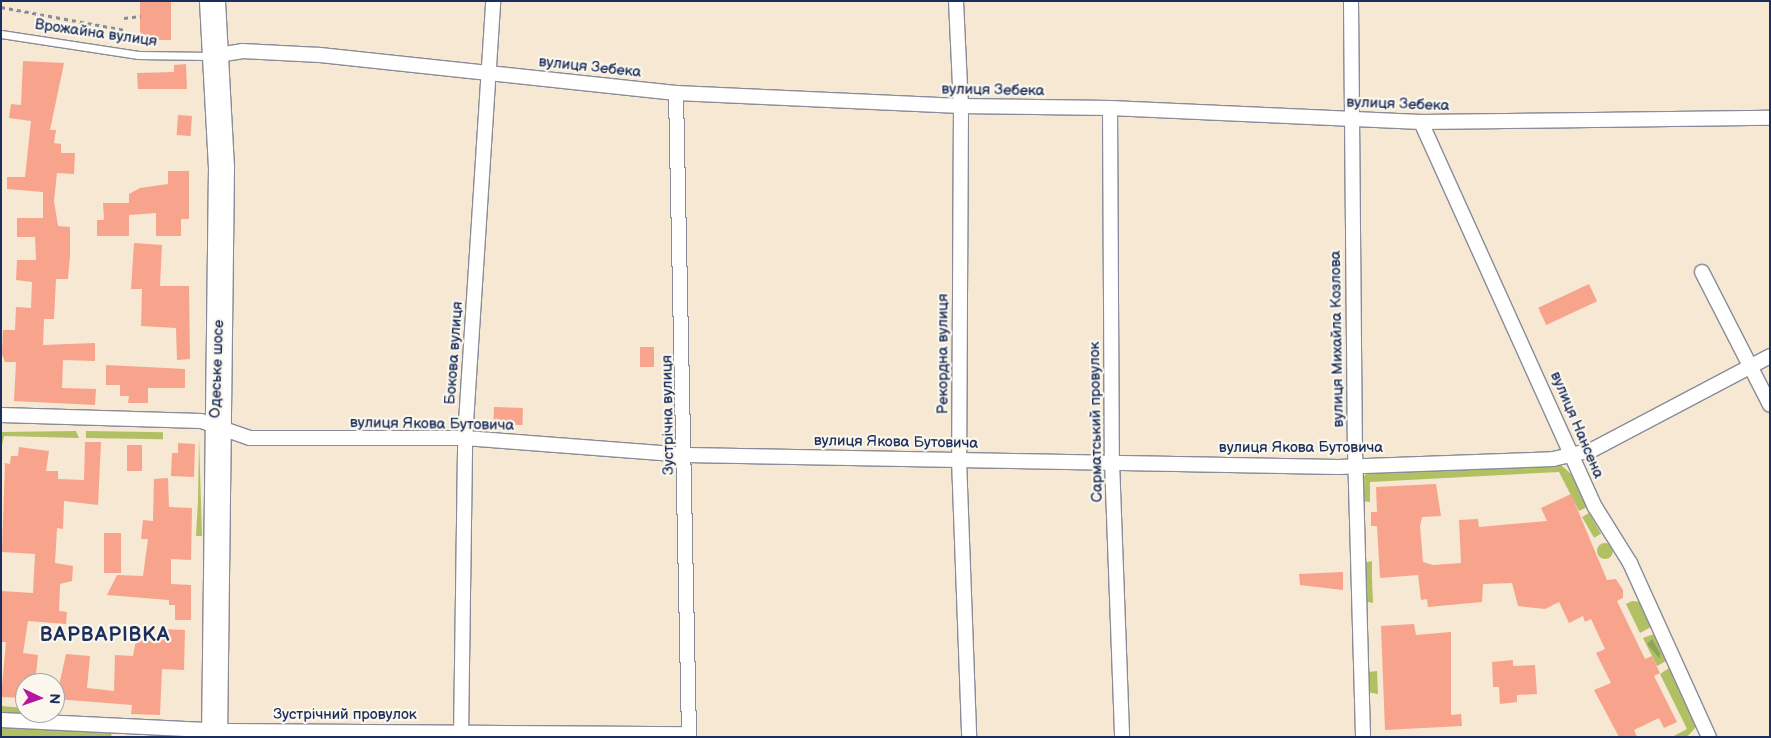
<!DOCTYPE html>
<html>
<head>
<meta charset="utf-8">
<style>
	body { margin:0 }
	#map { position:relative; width:1771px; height:738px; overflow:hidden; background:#f6e8d2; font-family:"Balsamiq Sans",sans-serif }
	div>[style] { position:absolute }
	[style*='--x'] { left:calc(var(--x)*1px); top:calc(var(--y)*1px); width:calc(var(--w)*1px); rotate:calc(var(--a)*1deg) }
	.green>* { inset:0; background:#b0c063; transform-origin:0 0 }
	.round { border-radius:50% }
	.forest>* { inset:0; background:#8ca659 }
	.building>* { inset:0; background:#f8a38c; transform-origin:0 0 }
	.path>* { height:2.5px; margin-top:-1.25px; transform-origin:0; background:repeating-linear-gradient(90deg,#888c98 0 4px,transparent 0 8px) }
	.roads { filter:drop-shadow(1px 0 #888c98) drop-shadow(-1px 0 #888c98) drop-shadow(0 1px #888c98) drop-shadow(0 -1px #888c98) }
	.lane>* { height:7px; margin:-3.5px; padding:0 3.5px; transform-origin:3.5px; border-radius:3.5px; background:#fff }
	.street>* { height:14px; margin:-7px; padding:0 7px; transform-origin:7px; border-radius:7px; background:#fff }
	.highway>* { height:25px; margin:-12.5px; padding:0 12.5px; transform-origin:12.5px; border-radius:12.5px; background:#fff }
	span { translate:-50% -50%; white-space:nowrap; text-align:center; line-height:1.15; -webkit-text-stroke:4.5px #fbf7ec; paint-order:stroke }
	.street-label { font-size:15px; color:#1b2f5e }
	.district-label { font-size:20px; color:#1b2f5e; font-weight:700; letter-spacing:1px }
	.frame { position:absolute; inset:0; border:2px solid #1b2f5e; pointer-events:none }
	.north { position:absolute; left:15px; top:673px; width:50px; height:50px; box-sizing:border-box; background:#fbf7ec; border:1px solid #a1a7b3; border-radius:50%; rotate:93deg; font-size:14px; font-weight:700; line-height:20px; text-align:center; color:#1b2f5e }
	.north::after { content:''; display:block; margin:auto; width:18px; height:22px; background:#b5179e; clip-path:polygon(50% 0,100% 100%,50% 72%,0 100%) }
</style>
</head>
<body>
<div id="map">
	<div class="green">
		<div style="clip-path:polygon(76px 431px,79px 438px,4px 436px,1px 450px,1px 432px)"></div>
		<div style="left:86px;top:431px;width:77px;height:7px;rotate:1deg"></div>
		<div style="clip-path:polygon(199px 438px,202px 536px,196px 536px,198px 501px)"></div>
		<div style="clip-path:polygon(1560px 464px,1572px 475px,1587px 507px,1579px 511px,1559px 472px,1370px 482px,1370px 502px,1361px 501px,1363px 477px,1369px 471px)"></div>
		<div style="left:1589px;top:513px;width:24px;height:8px;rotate:60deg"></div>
		<div class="round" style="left:1597px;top:543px;width:16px;height:16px"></div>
		<div style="clip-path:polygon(1372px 561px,1372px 578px,1373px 603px,1364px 601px,1363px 563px)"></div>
		<div style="clip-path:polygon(1632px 601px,1641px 602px,1651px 627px,1640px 633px,1626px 604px)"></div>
		<div style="clip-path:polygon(1654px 634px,1666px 661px,1657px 666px,1643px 638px)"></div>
		<div style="clip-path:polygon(1669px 668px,1696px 727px,1687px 737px,1672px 737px,1687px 729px,1660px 674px)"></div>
		<div style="clip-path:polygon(1377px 671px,1378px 694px,1367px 692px,1367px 672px)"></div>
		<div style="clip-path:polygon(1px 706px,25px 708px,25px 713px,43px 713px,43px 717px,1px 714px)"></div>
		<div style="clip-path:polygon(1px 727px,110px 730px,112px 737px,1px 737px)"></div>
	</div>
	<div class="forest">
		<div style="clip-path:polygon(1652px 639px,1660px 653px,1660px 659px,1647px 644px)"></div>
	</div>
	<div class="building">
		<div style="left:140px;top:1px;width:31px;height:39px"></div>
		<div style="clip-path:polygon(23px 61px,64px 63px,50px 130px,56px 130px,54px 143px,61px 144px,61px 153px,75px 153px,74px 174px,57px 173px,54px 201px,58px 226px,70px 227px,70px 256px,68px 279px,56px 279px,54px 319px,44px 319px,43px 345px,95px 343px,95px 361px,63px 360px,62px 388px,96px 389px,95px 405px,14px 401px,16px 362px,5px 362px,2px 354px,3px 330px,15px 330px,16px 307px,31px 308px,32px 282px,16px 280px,17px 260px,36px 260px,35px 237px,17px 237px,17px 218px,43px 218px,43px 192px,7px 189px,7px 177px,25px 177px,31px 121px,9px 118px,11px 104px,21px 105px)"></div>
		<div style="clip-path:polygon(186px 64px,187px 89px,138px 89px,137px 73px,174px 72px,174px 65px)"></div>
		<div style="left:178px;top:115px;width:14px;height:20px;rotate:4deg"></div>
		<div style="clip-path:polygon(168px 171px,189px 171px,189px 219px,181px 219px,181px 236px,156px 236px,156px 213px,129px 215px,129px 236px,97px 236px,97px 220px,104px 220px,103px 203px,129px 203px,129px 194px,140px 188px,168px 184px)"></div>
		<div style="clip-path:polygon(134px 243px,162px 245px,160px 286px,189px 286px,190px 359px,177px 360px,176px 328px,141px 326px,142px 289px,131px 289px)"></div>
		<div style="left:1589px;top:284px;width:19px;height:56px;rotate:65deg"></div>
		<div style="left:640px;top:347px;width:14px;height:20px"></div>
		<div style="clip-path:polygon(106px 365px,185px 369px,185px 388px,148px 388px,148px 403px,128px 403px,129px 396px,120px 396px,120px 385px,106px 385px)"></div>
		<div style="left:494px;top:407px;width:29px;height:17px;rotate:2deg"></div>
		<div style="clip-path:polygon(85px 442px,101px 442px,98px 505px,64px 501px,63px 529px,57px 528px,55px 563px,73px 566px,72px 581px,60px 584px,59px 611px,67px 612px,66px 624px,28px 621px,23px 653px,38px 655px,35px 683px,25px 683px,25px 698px,1px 697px,6px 642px,1px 642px,1px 591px,33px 593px,35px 554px,2px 552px,5px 463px,10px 464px,11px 456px,18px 456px,19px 447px,49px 451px,46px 471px,58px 471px,58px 479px,84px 480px)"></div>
		<div style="clip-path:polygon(178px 443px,195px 444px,194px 477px,171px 476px,172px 453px,178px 453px)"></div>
		<div style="left:127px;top:445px;width:15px;height:26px"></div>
		<div style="clip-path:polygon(168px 478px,169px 507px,192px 508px,191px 560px,171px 559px,171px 584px,191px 585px,191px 620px,175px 620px,175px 605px,169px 605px,169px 600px,107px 595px,117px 575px,143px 576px,148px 539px,141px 539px,143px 520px,153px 521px,154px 479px)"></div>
		<div style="clip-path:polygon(1436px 484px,1441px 516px,1422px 517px,1420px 526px,1423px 562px,1433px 565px,1461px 563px,1459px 520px,1478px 519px,1479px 527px,1547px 521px,1541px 508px,1571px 494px,1607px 580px,1616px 579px,1623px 590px,1623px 598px,1617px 601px,1645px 659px,1652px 656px,1660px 673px,1654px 676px,1677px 722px,1664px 728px,1659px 718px,1634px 730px,1637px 737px,1619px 737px,1594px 690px,1611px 683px,1596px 653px,1605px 649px,1591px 619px,1585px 622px,1583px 616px,1569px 623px,1559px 602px,1545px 609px,1518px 606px,1512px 583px,1483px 584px,1482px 602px,1428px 607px,1427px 599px,1421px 600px,1418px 575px,1380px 578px,1377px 526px,1371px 526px,1371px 512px,1377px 512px,1376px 487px)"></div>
		<div style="left:104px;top:533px;width:17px;height:40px"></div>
		<div style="clip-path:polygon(1343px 572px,1343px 590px,1300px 585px,1299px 574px)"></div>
		<div style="clip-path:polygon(1414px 624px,1416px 635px,1451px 632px,1451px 715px,1461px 714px,1462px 726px,1385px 730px,1381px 626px)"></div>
		<div style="clip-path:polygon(160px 629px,185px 630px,184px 670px,162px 669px,160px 715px,131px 714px,132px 705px,56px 699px,66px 654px,90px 656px,87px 688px,114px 691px,115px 655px,133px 656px,136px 640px,160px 641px)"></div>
		<div style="clip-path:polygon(1513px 660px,1513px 666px,1535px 665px,1537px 694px,1517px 695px,1517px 702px,1500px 704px,1499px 687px,1493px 687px,1492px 662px)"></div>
	</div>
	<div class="path">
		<div style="--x:1;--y:7;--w:126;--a:10.5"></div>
		<div style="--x:124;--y:18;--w:17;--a:-7"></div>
	</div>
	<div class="roads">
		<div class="lane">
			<div style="--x:1;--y:34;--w:139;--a:8.7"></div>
			<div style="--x:138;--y:55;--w:72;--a:0.8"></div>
		</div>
		<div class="street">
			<div style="--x:956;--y:1;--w:105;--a:87.3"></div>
			<div style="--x:961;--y:106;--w:353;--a:90.3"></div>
			<div style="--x:959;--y:459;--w:278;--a:87.9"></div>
			<div style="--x:1351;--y:1;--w:448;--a:89.5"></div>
			<div style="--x:1355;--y:449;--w:288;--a:88.4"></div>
			<div style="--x:218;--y:55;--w:24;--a:-9"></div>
			<div style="--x:242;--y:51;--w:78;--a:2.9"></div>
			<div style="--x:320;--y:55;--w:358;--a:6.1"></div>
			<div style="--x:676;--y:93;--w:285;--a:2.6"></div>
			<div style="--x:961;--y:106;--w:149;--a:0.8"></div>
			<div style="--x:1110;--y:108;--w:311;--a:2.6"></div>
			<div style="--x:1421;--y:122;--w:349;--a:-0.7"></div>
			<div style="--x:676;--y:93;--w:644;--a:88.84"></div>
			<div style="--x:1110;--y:108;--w:353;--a:89.7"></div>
			<div style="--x:1112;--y:461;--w:276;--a:87.9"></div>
			<div style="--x:1421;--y:122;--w:422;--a:65.7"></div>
			<div style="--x:1595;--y:507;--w:66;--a:58"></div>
			<div style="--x:1630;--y:563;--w:191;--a:65.6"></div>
			<div style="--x:1702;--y:272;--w:149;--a:62.9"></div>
			<div style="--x:1;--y:415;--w:200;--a:1.7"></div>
			<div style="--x:201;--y:421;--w:52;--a:19.1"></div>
			<div style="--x:250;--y:438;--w:215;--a:0"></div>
			<div style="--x:465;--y:438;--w:222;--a:4.4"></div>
			<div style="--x:686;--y:455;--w:652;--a:1.05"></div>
			<div style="--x:1338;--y:467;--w:215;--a:-2.1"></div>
			<div style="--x:1553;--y:459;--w:40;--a:-13"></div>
			<div style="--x:1592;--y:450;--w:201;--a:-27.8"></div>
			<div style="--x:1;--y:720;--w:226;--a:2.8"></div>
			<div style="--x:227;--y:731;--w:462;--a:0.4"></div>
			<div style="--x:461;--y:737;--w:299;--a:-89.2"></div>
			<div style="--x:465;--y:438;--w:438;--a:-86.3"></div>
		</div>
		<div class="highway">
			<div style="--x:212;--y:1;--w:166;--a:86.9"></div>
			<div style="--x:221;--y:167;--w:570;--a:90.7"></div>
		</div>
	</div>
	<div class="street-label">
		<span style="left:96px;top:33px;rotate:8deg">Врожайна вулиця</span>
		<span style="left:590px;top:67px;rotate:6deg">вулиця Зебека</span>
		<span style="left:993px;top:90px;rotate:1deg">вулиця Зебека</span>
		<span style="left:1398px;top:104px;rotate:2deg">вулиця Зебека</span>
		<span style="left:1337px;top:339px;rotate:-91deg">вулиця Михайла Козлова</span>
		<span style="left:454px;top:353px;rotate:-86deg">Бокова вулиця</span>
		<span style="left:943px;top:354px;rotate:-90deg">Рекордна вулиця</span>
		<span style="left:217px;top:369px;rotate:-88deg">Одеське шосе</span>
		<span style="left:668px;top:415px;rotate:-91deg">Зустрічна вулиця</span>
		<span style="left:1096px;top:422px;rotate:-91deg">Сарматський провулок</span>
		<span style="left:432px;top:424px;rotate:1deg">вулиця Якова Бутовича</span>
		<span style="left:1577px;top:425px;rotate:67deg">вулиця Нансена</span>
		<span style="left:896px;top:442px;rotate:1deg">вулиця Якова Бутовича</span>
		<span style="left:1301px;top:448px">вулиця Якова Бутовича</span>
		<span style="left:345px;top:715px">Зустрічний провулок</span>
	</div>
	<div class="district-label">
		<span style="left:105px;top:635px">ВАРВАРІВКА</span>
	</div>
	<div class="frame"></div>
	<div class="north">N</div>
</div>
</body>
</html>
